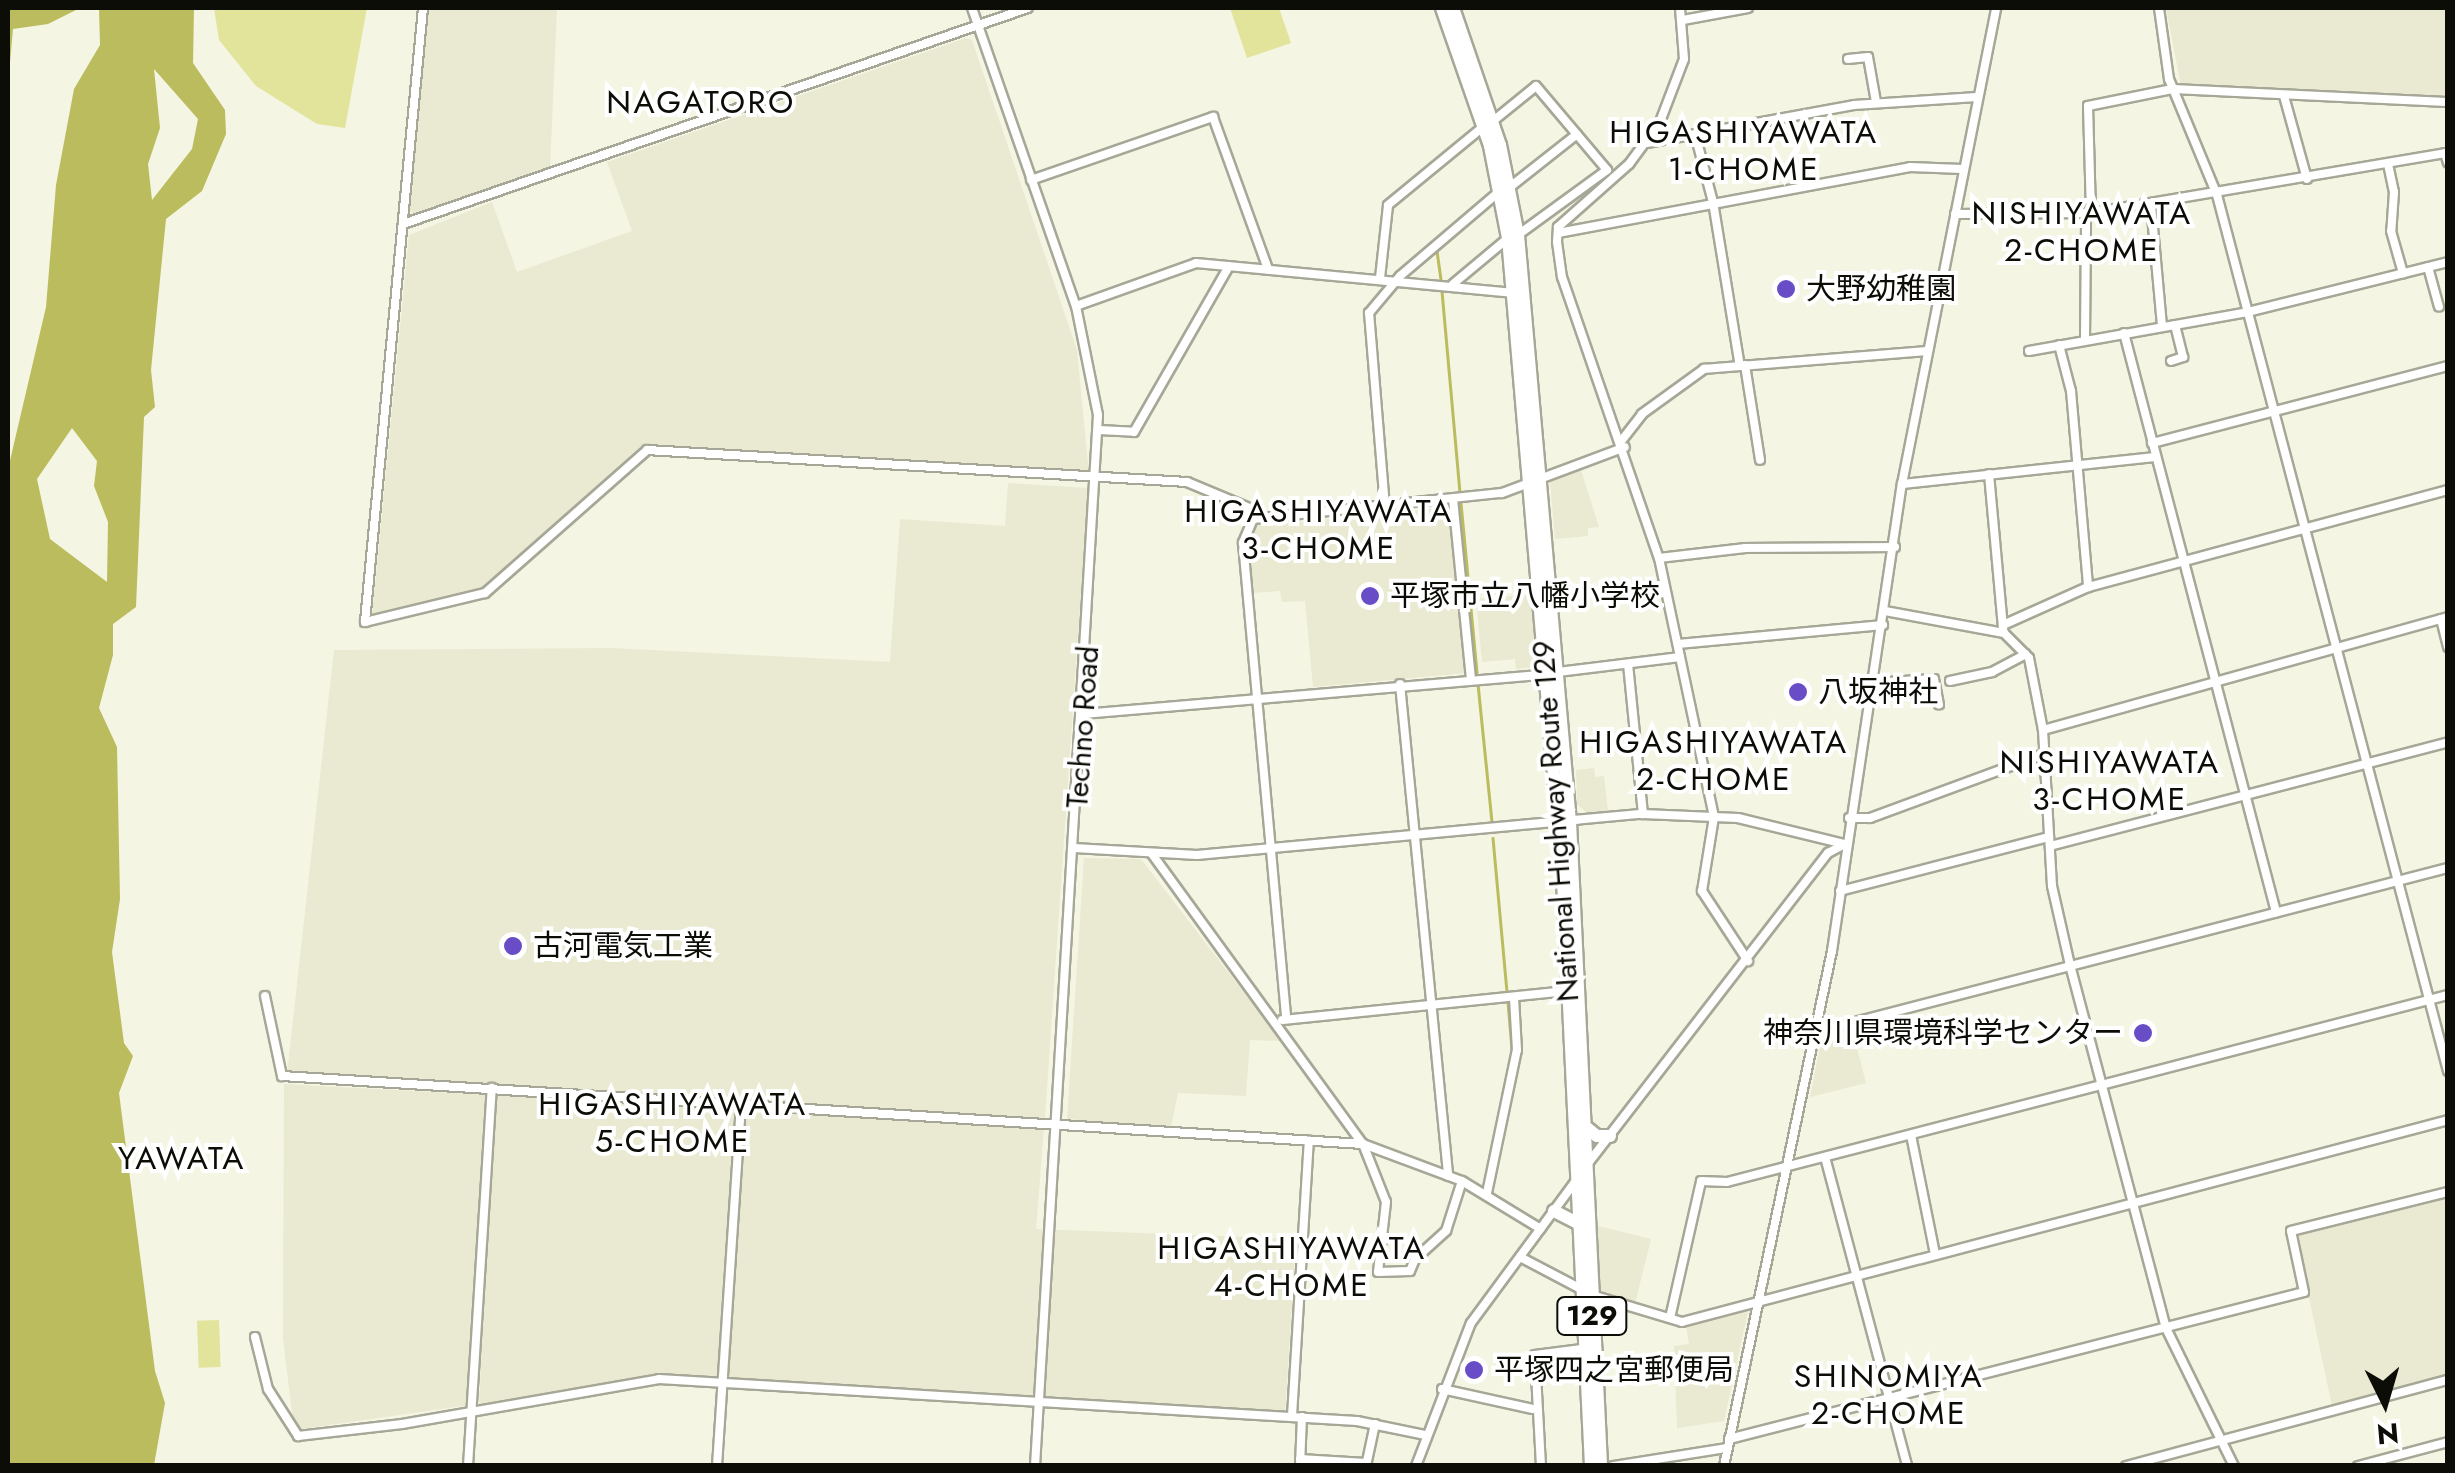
<!DOCTYPE html>
<html>
<head>
<meta charset="utf-8">
<style>
	body { margin:0 }
	#map { position:relative; width:2455px; height:1473px; overflow:hidden; background:#f4f5e3; font-family:Jost,"Noto Sans JP",sans-serif }
	div>[style] { position:absolute }
	[style*='--x'] { left:calc(var(--x)*1px); top:calc(var(--y)*1px); width:calc(var(--w)*1px); rotate:calc(var(--a)*1deg) }
	.built>* { inset:0; background:#e9ead1 }
	.green>* { inset:0; background:#e2e49b; transform-origin:0 0 }
	.water>* { inset:0; background:#bbbc5d }
	.stream>* { height:2.5px; margin:-1.25px; padding:0 1.25px; transform-origin:1.25px; border-radius:1.25px; background:#bbbc5d }
	.roads { filter:drop-shadow(2px 0 #a6a797) drop-shadow(-2px 0 #a6a797) drop-shadow(0 2px #a6a797) drop-shadow(0 -2px #a6a797) }
	.minor>* { height:8px; margin:-4px; padding:0 4px; transform-origin:4px; border-radius:4px; background:#fff }
	.highway>* { height:12px; margin:-6px; padding:0 6px; transform-origin:6px; border-radius:6px; background:#fff }
	.dots>* { width:28px; height:28px; translate:-50% -50%; box-sizing:border-box; border:5px solid #fff; border-radius:50% }
	span { translate:-50% -50%; white-space:nowrap; text-align:center; line-height:1.15; -webkit-text-stroke:8px #fff; paint-order:stroke }
	.shield-label span { padding:2px 8px; background:#fff; border:2px solid; border-radius:8px; -webkit-text-stroke-width:0 }
	.shield-label { font-size:28px; color:#0d0d08; font-weight:700 }
	.poi-label { font-size:30px; color:#0d0d08 }
	.left { translate:0 -50%; text-align:left }
	.right { translate:-100% -50%; text-align:right }
	.street-label { font-size:30px; color:#0d0d08 }
	.neighbourhood-label { font-size:32px; color:#0d0d08; letter-spacing:2.5px }
	.frame { position:absolute; inset:0; border:10px solid #0d0d08; pointer-events:none }
	.north { position:absolute; left:2335px; top:1353px; width:100px; height:100px; -webkit-text-stroke:8px #fff; paint-order:stroke; rotate:175deg; font-size:28px; font-weight:700; line-height:40px; text-align:center; color:#0d0d08 }
	.north::after { content:''; display:block; margin:auto; width:35px; height:45px; background:#0d0d08; clip-path:polygon(50% 0,100% 100%,50% 72%,0 100%) }
</style>
</head>
<body>
<div id="map">
	<div class="built">
		<div style="clip-path:polygon(427px 8px,557px 8px,550px 167px,415px 214px,409px 210px)"></div>
		<div style="clip-path:polygon(2166px 8px,2447px 8px,2447px 99px,2181px 86px)"></div>
		<div style="clip-path:polygon(966px 38px,972px 40px,1077px 350px,1089px 474px,642px 445px,479px 590px,372px 616px,409px 235px,492px 202px,517px 272px,632px 231px,607px 162px)"></div>
		<div style="clip-path:polygon(1581px 470px,1599px 527px,1588px 528px,1588px 536px,1555px 539px,1550px 482px)"></div>
		<div style="clip-path:polygon(1008px 483px,1088px 488px,1045px 1118px,287px 1074px,334px 650px,611px 648px,890px 662px,900px 519px,1005px 526px)"></div>
		<div style="clip-path:polygon(1450px 507px,1467px 673px,1313px 687px,1305px 601px,1282px 602px,1280px 591px,1254px 593px,1248px 548px,1257px 526px)"></div>
		<div style="clip-path:polygon(1531px 594px,1538px 667px,1516px 669px,1515px 659px,1482px 662px,1476px 599px)"></div>
		<div style="clip-path:polygon(1594px 768px,1595px 777px,1604px 776px,1608px 811px,1588px 814px,1577px 804px,1576px 770px)"></div>
		<div style="clip-path:polygon(1084px 858px,1141px 859px,1281px 1041px,1250px 1040px,1246px 1096px,1178px 1093px,1171px 1127px,1067px 1119px)"></div>
		<div style="clip-path:polygon(1852px 1028px,1866px 1083px,1810px 1097px,1821px 1042px)"></div>
		<div style="clip-path:polygon(284px 1084px,487px 1095px,469px 1405px,294px 1430px,283px 1338px)"></div>
		<div style="clip-path:polygon(495px 1094px,735px 1109px,718px 1377px,676px 1375px,479px 1405px)"></div>
		<div style="clip-path:polygon(743px 1109px,1044px 1128px,1036px 1229px,1296px 1239px,1285px 1413px,725px 1379px)"></div>
		<div style="clip-path:polygon(2447px 1196px,2447px 1377px,2332px 1406px,2296px 1236px)"></div>
		<div style="clip-path:polygon(1598px 1226px,1651px 1239px,1635px 1303px,1600px 1291px)"></div>
		<div style="clip-path:polygon(1749px 1307px,1724px 1421px,1677px 1428px,1674px 1346px,1689px 1344px,1686px 1326px)"></div>
	</div>
	<div class="green">
		<div style="clip-path:polygon(214px 8px,367px 8px,345px 128px,317px 124px,256px 86px,219px 40px)"></div>
		<div style="clip-path:polygon(1230px 8px,1279px 8px,1291px 43px,1247px 58px)"></div>
		<div style="left:219px;top:1320px;width:47px;height:22px;rotate:88deg"></div>
	</div>
	<div class="water">
		<div style="clip-path:polygon(8px 8px,80px 8px,48px 24px,13px 29px,8px 85px)"></div>
		<div style="clip-path:polygon(evenodd,99px 8px,194px 8px,193px 63px,225px 110px,226px 134px,202px 191px,166px 219px,151px 370px,155px 407px,144px 417px,136px 607px,113px 624px,113px 655px,99px 708px,117px 747px,120px 899px,112px 952px,124px 1043px,133px 1056px,119px 1093px,155px 1371px,165px 1403px,154px 1465px,8px 1465px,8px 469px,46px 307px,56px 185px,74px 89px,100px 45px,99px 8px,154px 69px,198px 119px,192px 149px,152px 200px,148px 164px,160px 128px,154px 69px,99px 8px,72px 428px,97px 461px,94px 486px,108px 522px,107px 582px,50px 539px,37px 479px,72px 428px)"></div>
	</div>
	<div class="stream">
		<div style="--x:1437;--y:251;--w:28;--a:82"></div>
		<div style="--x:1442;--y:291;--w:202;--a:84.9"></div>
		<div style="--x:1461;--y:503;--w:170;--a:84.6"></div>
		<div style="--x:1478;--y:684;--w:139;--a:84.2"></div>
		<div style="--x:1493;--y:838;--w:155;--a:84.8"></div>
		<div style="--x:1508;--y:1002;--w:47;--a:85.1"></div>
	</div>
	<div class="roads">
		<div class="minor">
			<div style="--x:423;--y:8;--w:617;--a:95.4"></div>
			<div style="--x:365;--y:622;--w:123;--a:-13.6"></div>
			<div style="--x:485;--y:593;--w:216;--a:-41.4"></div>
			<div style="--x:647;--y:450;--w:541;--a:3.39"></div>
			<div style="--x:1187;--y:482;--w:70;--a:22.6"></div>
			<div style="--x:1252;--y:509;--w:10;--a:84"></div>
			<div style="--x:1253;--y:519;--w:250;--a:-6"></div>
			<div style="--x:1502;--y:493;--w:131;--a:-20.5"></div>
			<div style="--x:972;--y:8;--w:316;--a:70.8"></div>
			<div style="--x:1076;--y:306;--w:111;--a:78.6"></div>
			<div style="--x:1098;--y:415;--w:1053;--a:93.43"></div>
			<div style="--x:1680;--y:8;--w:51;--a:85.5"></div>
			<div style="--x:1684;--y:59;--w:67;--a:110.9"></div>
			<div style="--x:1660;--y:122;--w:52;--a:126.4"></div>
			<div style="--x:1629;--y:164;--w:95;--a:138.4"></div>
			<div style="--x:1558;--y:227;--w:15;--a:94"></div>
			<div style="--x:1557;--y:242;--w:35;--a:82"></div>
			<div style="--x:1562;--y:277;--w:297;--a:71"></div>
			<div style="--x:1659;--y:558;--w:265;--a:78"></div>
			<div style="--x:1714;--y:817;--w:75;--a:99.2"></div>
			<div style="--x:1702;--y:891;--w:84;--a:56.7"></div>
			<div style="--x:2159;--y:8;--w:72;--a:82"></div>
			<div style="--x:2169;--y:79;--w:126;--a:67.5"></div>
			<div style="--x:2217;--y:195;--w:906;--a:75.23"></div>
			<div style="--x:1683;--y:20;--w:66;--a:-10.5"></div>
			<div style="--x:1848;--y:59;--w:20;--a:-6"></div>
			<div style="--x:1868;--y:57;--w:46;--a:79.9"></div>
			<div style="--x:2284;--y:96;--w:86;--a:74.5"></div>
			<div style="--x:1493;--y:121;--w:55;--a:-39.1"></div>
			<div style="--x:1536;--y:86;--w:110;--a:49.8"></div>
			<div style="--x:1607;--y:170;--w:110;--a:143.9"></div>
			<div style="--x:1695;--y:134;--w:70;--a:75.2"></div>
			<div style="--x:1713;--y:202;--w:166;--a:80.7"></div>
			<div style="--x:1647;--y:143;--w:210;--a:-10.4"></div>
			<div style="--x:1854;--y:105;--w:123;--a:-3.7"></div>
			<div style="--x:2388;--y:164;--w:29;--a:78"></div>
			<div style="--x:2394;--y:192;--w:39;--a:94"></div>
			<div style="--x:2391;--y:231;--w:44;--a:74.1"></div>
			<div style="--x:1031;--y:180;--w:193;--a:-19.1"></div>
			<div style="--x:1213;--y:117;--w:162;--a:70.1"></div>
			<div style="--x:1510;--y:187;--w:85;--a:-38.3"></div>
			<div style="--x:2151;--y:205;--w:122;--a:84.8"></div>
			<div style="--x:2091;--y:213;--w:107;--a:-91.6"></div>
			<div style="--x:2088;--y:106;--w:86;--a:-11.4"></div>
			<div style="--x:2172;--y:89;--w:276;--a:2.7"></div>
			<div style="--x:1955;--y:214;--w:136;--a:-0.4"></div>
			<div style="--x:2091;--y:213;--w:359;--a:-9.6"></div>
			<div style="--x:2445;--y:153;--w:10;--a:73"></div>
			<div style="--x:403;--y:224;--w:661;--a:-19.07"></div>
			<div style="--x:1558;--y:233;--w:358;--a:-10.6"></div>
			<div style="--x:1910;--y:167;--w:52;--a:2.2"></div>
			<div style="--x:2428;--y:267;--w:41;--a:74.6"></div>
			<div style="--x:1380;--y:278;--w:73;--a:-83.7"></div>
			<div style="--x:1388;--y:205;--w:123;--a:-39.4"></div>
			<div style="--x:1453;--y:284;--w:70;--a:-39.8"></div>
			<div style="--x:1076;--y:306;--w:127;--a:-19.7"></div>
			<div style="--x:1196;--y:263;--w:317;--a:5.4"></div>
			<div style="--x:2124;--y:333;--w:599;--a:75.29"></div>
			<div style="--x:2085;--y:340;--w:126;--a:-89.5"></div>
			<div style="--x:2059;--y:345;--w:48;--a:75.4"></div>
			<div style="--x:2071;--y:391;--w:197;--a:85"></div>
			<div style="--x:2029;--y:351;--w:222;--a:-10.1"></div>
			<div style="--x:2248;--y:312;--w:206;--a:-14"></div>
			<div style="--x:2171;--y:361;--w:13;--a:-18"></div>
			<div style="--x:2183;--y:357;--w:33;--a:-104"></div>
			<div style="--x:1745;--y:365;--w:96;--a:81"></div>
			<div style="--x:1099;--y:430;--w:35;--a:3"></div>
			<div style="--x:1134;--y:432;--w:191;--a:-60.2"></div>
			<div style="--x:1622;--y:440;--w:33;--a:-52"></div>
			<div style="--x:1642;--y:414;--w:77;--a:-36"></div>
			<div style="--x:1704;--y:369;--w:223;--a:-4.6"></div>
			<div style="--x:2152;--y:443;--w:306;--a:-14.6"></div>
			<div style="--x:1989;--y:474;--w:156;--a:84.8"></div>
			<div style="--x:1902;--y:484;--w:255;--a:-6.1"></div>
			<div style="--x:1453;--y:499;--w:180;--a:84.3"></div>
			<div style="--x:1385;--y:507;--w:195;--a:-94.7"></div>
			<div style="--x:1369;--y:313;--w:48;--a:-50"></div>
			<div style="--x:1400;--y:276;--w:131;--a:-40.4"></div>
			<div style="--x:1253;--y:519;--w:26;--a:113"></div>
			<div style="--x:1243;--y:543;--w:478;--a:84.8"></div>
			<div style="--x:1659;--y:558;--w:87;--a:-6.6"></div>
			<div style="--x:1745;--y:548;--w:150;--a:-0.4"></div>
			<div style="--x:1885;--y:611;--w:121;--a:10.5"></div>
			<div style="--x:2004;--y:633;--w:35;--a:45"></div>
			<div style="--x:2029;--y:658;--w:73;--a:79"></div>
			<div style="--x:2043;--y:730;--w:156;--a:86.7"></div>
			<div style="--x:2052;--y:886;--w:81;--a:77.2"></div>
			<div style="--x:2070;--y:965;--w:375;--a:75.2"></div>
			<div style="--x:2166;--y:1328;--w:154;--a:63.8"></div>
			<div style="--x:2441;--y:619;--w:29;--a:76"></div>
			<div style="--x:2003;--y:625;--w:93;--a:-24.1"></div>
			<div style="--x:2088;--y:587;--w:373;--a:-15.1"></div>
			<div style="--x:1678;--y:644;--w:206;--a:-5.3"></div>
			<div style="--x:1628;--y:664;--w:151;--a:84.3"></div>
			<div style="--x:1558;--y:672;--w:123;--a:-7"></div>
			<div style="--x:1950;--y:681;--w:43;--a:-12.1"></div>
			<div style="--x:1992;--y:672;--w:38;--a:-28"></div>
			<div style="--x:1873;--y:683;--w:61;--a:-3.8"></div>
			<div style="--x:1934;--y:679;--w:26;--a:79"></div>
			<div style="--x:1400;--y:684;--w:494;--a:84.4"></div>
			<div style="--x:1084;--y:714;--w:465;--a:-4.9"></div>
			<div style="--x:2043;--y:730;--w:420;--a:-15.6"></div>
			<div style="--x:1849;--y:818;--w:21;--a:0"></div>
			<div style="--x:1870;--y:818;--w:185;--a:-20.2"></div>
			<div style="--x:2050;--y:846;--w:411;--a:-14.6"></div>
			<div style="--x:1074;--y:848;--w:123;--a:3.3"></div>
			<div style="--x:1197;--y:855;--w:448;--a:-5.3"></div>
			<div style="--x:1643;--y:814;--w:95;--a:2.4"></div>
			<div style="--x:1738;--y:818;--w:110;--a:13.7"></div>
			<div style="--x:1152;--y:854;--w:359;--a:54"></div>
			<div style="--x:1363;--y:1144;--w:62;--a:68.4"></div>
			<div style="--x:1386;--y:1202;--w:70;--a:96.5"></div>
			<div style="--x:1378;--y:1272;--w:32;--a:-2"></div>
			<div style="--x:1410;--y:1271;--w:13;--a:-67"></div>
			<div style="--x:1415;--y:1259;--w:42;--a:-42.1"></div>
			<div style="--x:1446;--y:1231;--w:52;--a:-72.3"></div>
			<div style="--x:1840;--y:891;--w:216;--a:-14.5"></div>
			<div style="--x:265;--y:996;--w:82;--a:78"></div>
			<div style="--x:282;--y:1076;--w:1083;--a:3.6"></div>
			<div style="--x:1363;--y:1144;--w:106;--a:20.5"></div>
			<div style="--x:1462;--y:1181;--w:92;--a:31.3"></div>
			<div style="--x:1282;--y:1020;--w:287;--a:-5.8"></div>
			<div style="--x:1816;--y:1032;--w:653;--a:-14.55"></div>
			<div style="--x:1911;--y:1135;--w:121;--a:78.6"></div>
			<div style="--x:1825;--y:1157;--w:320;--a:75.1"></div>
			<div style="--x:1589;--y:1162;--w:391;--a:-52.3"></div>
			<div style="--x:1828;--y:853;--w:19;--a:-28"></div>
			<div style="--x:1487;--y:1193;--w:146;--a:-78.2"></div>
			<div style="--x:1517;--y:1050;--w:52;--a:-93.3"></div>
			<div style="--x:1520;--y:1257;--w:67;--a:27.7"></div>
			<div style="--x:1592;--y:1295;--w:94;--a:16.7"></div>
			<div style="--x:1682;--y:1322;--w:792;--a:-14.77"></div>
			<div style="--x:1670;--y:1318;--w:140;--a:-77.2"></div>
			<div style="--x:1701;--y:1181;--w:26;--a:2"></div>
			<div style="--x:1727;--y:1182;--w:745;--a:-14.54"></div>
			<div style="--x:255;--y:1337;--w:54;--a:76"></div>
			<div style="--x:268;--y:1389;--w:56;--a:57.4"></div>
			<div style="--x:298;--y:1436;--w:105;--a:-6.6"></div>
			<div style="--x:402;--y:1424;--w:261;--a:-9.9"></div>
			<div style="--x:659;--y:1379;--w:699;--a:3.44"></div>
			<div style="--x:1357;--y:1421;--w:69;--a:11.6"></div>
			<div style="--x:1442;--y:1389;--w:93;--a:12.4"></div>
			<div style="--x:1292;--y:1416;--w:276;--a:-86.5"></div>
			<div style="--x:1729;--y:1439;--w:593;--a:-14.34"></div>
			<div style="--x:2304;--y:1292;--w:62;--a:-102"></div>
			<div style="--x:2291;--y:1231;--w:162;--a:-14"></div>
			<div style="--x:1300;--y:1459;--w:66;--a:3.5"></div>
			<div style="--x:468;--y:1466;--w:379;--a:-86.4"></div>
			<div style="--x:717;--y:1466;--w:359;--a:-86.2"></div>
			<div style="--x:1300;--y:1466;--w:49;--a:-87.7"></div>
			<div style="--x:1366;--y:1466;--w:43;--a:-77.9"></div>
			<div style="--x:1416;--y:1466;--w:153;--a:-69"></div>
			<div style="--x:1471;--y:1323;--w:175;--a:-53.6"></div>
			<div style="--x:1541;--y:1466;--w:111;--a:-93.1"></div>
			<div style="--x:1535;--y:1355;--w:47;--a:-7.3"></div>
			<div style="--x:1613;--y:1466;--w:115;--a:-9"></div>
			<div style="--x:1724;--y:1466;--w:526;--a:-78.16"></div>
			<div style="--x:1832;--y:951;--w:472;--a:-81.5"></div>
			<div style="--x:1902;--y:484;--w:485;--a:-78.8"></div>
			<div style="--x:2126;--y:1466;--w:333;--a:-15"></div>
			<div style="--x:2358;--y:1466;--w:93;--a:-14.9"></div>
		</div>
		<div class="highway">
			<div style="--x:1442;--y:8;--w:146;--a:70.8"></div>
			<div style="--x:1490;--y:146;--w:94;--a:78.9"></div>
			<div style="--x:1508;--y:238;--w:643;--a:85.1"></div>
			<div style="--x:1563;--y:879;--w:588;--a:87.27"></div>
			<div style="--x:1453;--y:8;--w:145;--a:71.1"></div>
			<div style="--x:1500;--y:145;--w:92;--a:78.7"></div>
			<div style="--x:1518;--y:235;--w:589;--a:84.94"></div>
			<div style="--x:1570;--y:822;--w:645;--a:87.24"></div>
			<div style="--x:1582;--y:1124;--w:19;--a:39"></div>
			<div style="--x:1597;--y:1136;--w:13;--a:0"></div>
			<div style="--x:1554;--y:1211;--w:27;--a:27"></div>
		</div>
	</div>
	<div class="dots">
		<div style="left:1786px;top:289px;background:#694dc6"></div>
		<div style="left:1370px;top:596px;background:#694dc6"></div>
		<div style="left:1798px;top:692px;background:#694dc6"></div>
		<div style="left:513px;top:946px;background:#694dc6"></div>
		<div style="left:2143px;top:1033px;background:#694dc6"></div>
		<div style="left:1474px;top:1370px;background:#694dc6"></div>
	</div>
	<div class="shield-label">
		<span style="left:1592px;top:1316px">129</span>
	</div>
	<div class="poi-label">
		<span class="left" style="left:1806px;top:289px">大野幼稚園</span>
		<span class="left" style="left:1390px;top:596px">平塚市立八幡小学校</span>
		<span class="left" style="left:1818px;top:692px">八坂神社</span>
		<span class="left" style="left:533px;top:946px">古河電気工業</span>
		<span class="right" style="left:2123px;top:1033px">神奈川県環境科学センター</span>
		<span class="left" style="left:1494px;top:1370px">平塚四之宮郵便局</span>
	</div>
	<div class="street-label">
		<span style="left:1083px;top:727px;rotate:-86deg">Techno Road</span>
		<span style="left:1556px;top:821px;rotate:-94deg">National Highway Route 129</span>
	</div>
	<div class="neighbourhood-label">
		<span style="left:701px;top:102px">NAGATORO</span>
		<span style="left:1744px;top:151px">HIGASHIYAWATA<br>1-CHOME</span>
		<span style="left:2082px;top:232px">NISHIYAWATA<br>2-CHOME</span>
		<span style="left:1319px;top:530px">HIGASHIYAWATA<br>3-CHOME</span>
		<span style="left:1714px;top:761px">HIGASHIYAWATA<br>2-CHOME</span>
		<span style="left:2110px;top:781px">NISHIYAWATA<br>3-CHOME</span>
		<span style="left:673px;top:1123px">HIGASHIYAWATA<br>5-CHOME</span>
		<span style="left:182px;top:1158px">YAWATA</span>
		<span style="left:1292px;top:1267px">HIGASHIYAWATA<br>4-CHOME</span>
		<span style="left:1889px;top:1395px">SHINOMIYA<br>2-CHOME</span>
	</div>
	<div class="frame"></div>
	<div class="north">N</div>
</div>
</body>
</html>
